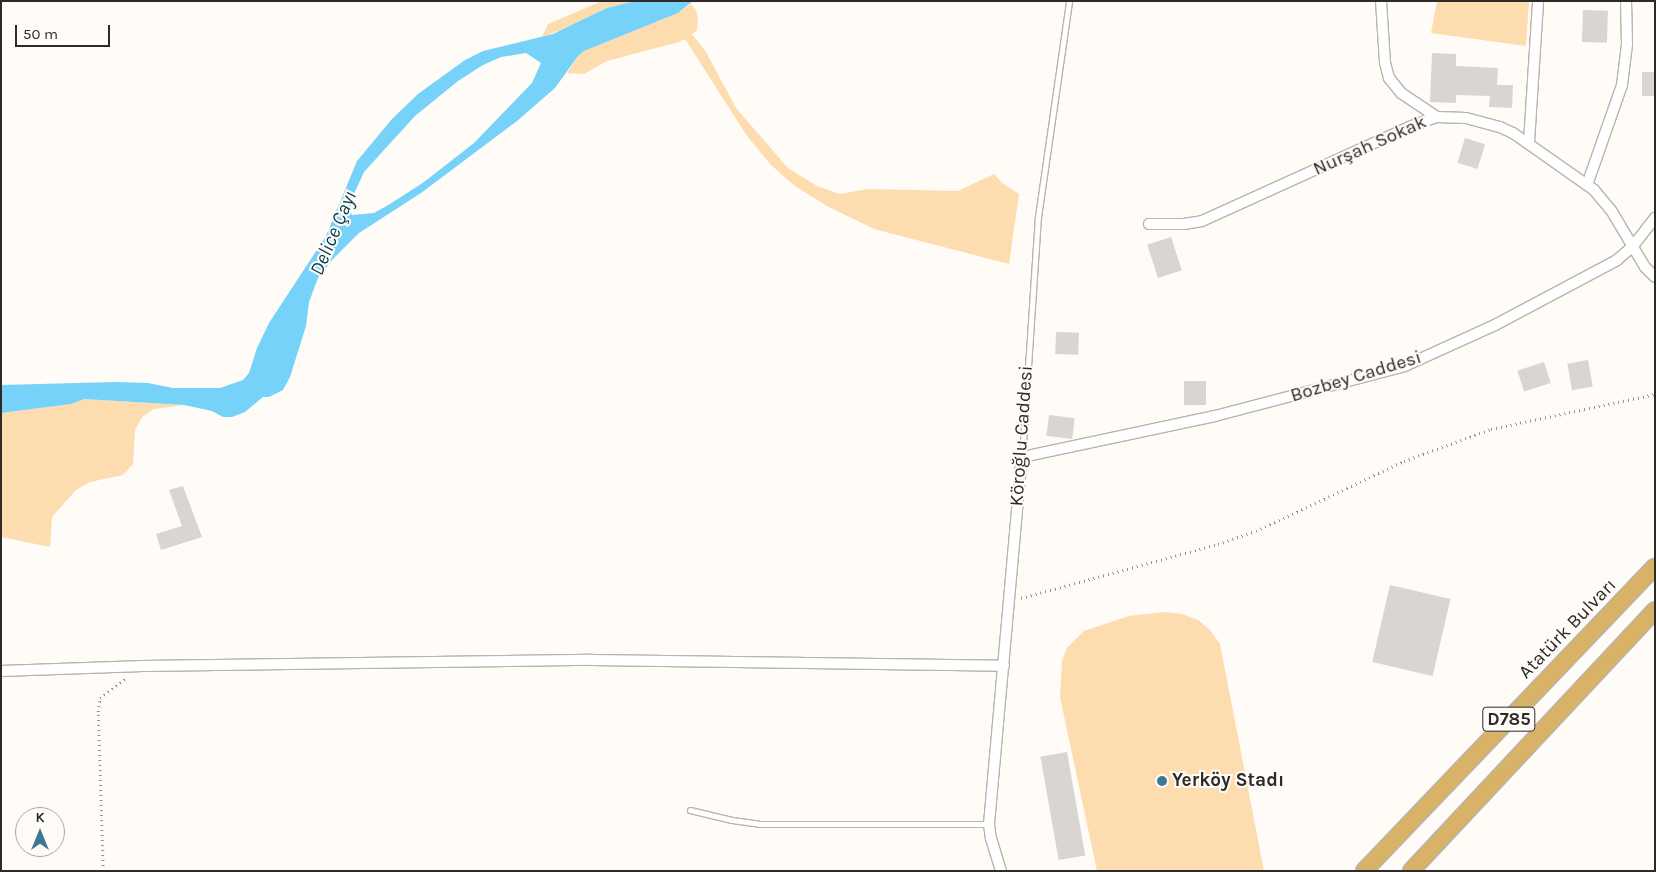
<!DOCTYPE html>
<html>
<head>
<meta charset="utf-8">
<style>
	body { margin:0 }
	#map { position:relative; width:1656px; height:872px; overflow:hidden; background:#fffbf6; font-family:Karla,sans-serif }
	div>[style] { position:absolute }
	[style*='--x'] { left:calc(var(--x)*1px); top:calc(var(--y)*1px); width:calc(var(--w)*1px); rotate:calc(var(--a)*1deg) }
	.green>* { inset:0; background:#fddcb0 }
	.water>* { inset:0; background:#76d2f8 }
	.building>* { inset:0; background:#d9d5d0; transform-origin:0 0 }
	.path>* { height:2.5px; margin-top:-1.25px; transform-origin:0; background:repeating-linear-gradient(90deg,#94918e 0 1px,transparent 0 5px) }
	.roads { filter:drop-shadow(1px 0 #b8b4af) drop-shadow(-1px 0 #b8b4af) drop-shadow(0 1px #b8b4af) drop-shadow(0 -1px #b8b4af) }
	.lane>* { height:5px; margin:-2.5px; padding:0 2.5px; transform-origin:2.5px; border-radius:2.5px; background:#fff }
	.street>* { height:10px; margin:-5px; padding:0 5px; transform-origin:5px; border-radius:5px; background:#fff }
	.primary>* { height:16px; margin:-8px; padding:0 8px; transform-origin:8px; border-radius:8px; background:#d7b267 }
	.dots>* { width:14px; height:14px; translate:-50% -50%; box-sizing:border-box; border:2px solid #fffbf6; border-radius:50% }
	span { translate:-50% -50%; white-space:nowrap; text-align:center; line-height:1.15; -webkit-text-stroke:4px #fffbf6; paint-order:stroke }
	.shield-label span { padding:1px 4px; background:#fffbf6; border:1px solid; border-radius:4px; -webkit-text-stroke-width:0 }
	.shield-label { font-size:18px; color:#2c2b29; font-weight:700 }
	.street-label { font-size:19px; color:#2c2b29 }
	.poi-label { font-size:19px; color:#2c2b29; font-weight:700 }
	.left { translate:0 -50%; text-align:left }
	.water-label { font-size:20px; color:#053f52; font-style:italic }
	.frame { position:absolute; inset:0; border:2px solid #2c2b29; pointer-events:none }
	.north { position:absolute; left:15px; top:807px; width:50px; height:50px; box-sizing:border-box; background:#fffbf6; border:1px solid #aba8a4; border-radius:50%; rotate:0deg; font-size:14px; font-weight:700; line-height:20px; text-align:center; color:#2c2b29 }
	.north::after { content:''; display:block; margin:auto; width:18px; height:22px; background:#3d7991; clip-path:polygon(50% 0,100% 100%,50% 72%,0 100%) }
	.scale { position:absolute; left:15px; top:25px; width:95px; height:22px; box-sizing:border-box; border:2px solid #2c2b29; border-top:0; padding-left:6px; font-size:15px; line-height:18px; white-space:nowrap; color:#2c2b29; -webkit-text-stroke:4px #fffbf6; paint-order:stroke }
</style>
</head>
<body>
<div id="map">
	<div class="green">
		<div style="clip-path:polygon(602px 1px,635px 1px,607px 8px,572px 26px,542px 37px,548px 24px)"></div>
		<div style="clip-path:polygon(1437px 1px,1529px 1px,1526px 46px,1431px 33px)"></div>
		<div style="clip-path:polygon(691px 4px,696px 10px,698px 20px,697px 30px,692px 34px,706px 52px,736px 108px,788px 168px,817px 186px,840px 194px,868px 189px,958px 191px,994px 174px,1002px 183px,1019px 194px,1009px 264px,874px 229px,827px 206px,795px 186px,771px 165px,747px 136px,685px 39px,679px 42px,607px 61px,584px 74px,567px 73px,578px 56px,584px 51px,678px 13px)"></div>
		<div style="clip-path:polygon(83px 399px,184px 405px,154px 409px,142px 417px,135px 430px,133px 464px,123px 475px,90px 482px,76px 490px,52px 517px,50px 547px,1px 537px,1px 413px,71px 404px)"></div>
		<div style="clip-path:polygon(1166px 612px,1182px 614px,1198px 620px,1210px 630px,1220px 644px,1264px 871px,1097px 871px,1060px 697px,1062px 661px,1067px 648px,1084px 631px,1129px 616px)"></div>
	</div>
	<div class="water">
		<div style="clip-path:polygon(evenodd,635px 1px,693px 1px,678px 13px,584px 51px,578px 56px,555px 88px,517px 121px,421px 193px,359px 233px,333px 259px,318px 278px,309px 302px,306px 326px,290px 377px,283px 390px,269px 397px,263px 397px,245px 412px,232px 417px,223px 417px,212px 411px,184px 405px,84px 399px,71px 404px,1px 413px,1px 385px,116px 382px,148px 383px,173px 388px,220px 388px,243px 380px,249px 373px,257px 348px,269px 323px,326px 236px,357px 161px,392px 119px,418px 94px,465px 60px,483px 51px,553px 34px,607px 8px,635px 1px,526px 53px,541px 63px,532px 83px,474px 143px,424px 182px,390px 204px,374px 213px,352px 215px,350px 211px,353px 196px,364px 172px,415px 116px,458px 81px,483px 65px,501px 57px,526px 53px)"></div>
	</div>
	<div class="building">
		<div style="left:1583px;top:10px;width:25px;height:32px;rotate:2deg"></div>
		<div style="clip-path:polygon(1432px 53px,1456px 54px,1456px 66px,1498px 68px,1497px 85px,1513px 85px,1512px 108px,1489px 107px,1490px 96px,1456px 95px,1456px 103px,1430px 102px)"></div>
		<div style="left:1642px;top:72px;width:13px;height:24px"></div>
		<div style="left:1465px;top:138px;width:21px;height:26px;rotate:17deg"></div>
		<div style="left:1171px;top:237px;width:35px;height:25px;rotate:72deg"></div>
		<div style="left:1056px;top:332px;width:23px;height:22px;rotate:2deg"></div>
		<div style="left:1588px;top:360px;width:27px;height:21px;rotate:80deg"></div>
		<div style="left:1544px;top:362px;width:22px;height:28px;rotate:72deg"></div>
		<div style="left:1184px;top:381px;width:22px;height:24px"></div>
		<div style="left:1049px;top:415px;width:26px;height:21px;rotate:7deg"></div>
		<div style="clip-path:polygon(183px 486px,202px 537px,161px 550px,156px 534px,182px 526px,169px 490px)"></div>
		<div style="left:1390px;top:585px;width:62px;height:79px;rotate:13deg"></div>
		<div style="left:1067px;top:752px;width:105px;height:27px;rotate:80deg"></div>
	</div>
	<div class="path">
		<div style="--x:1021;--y:598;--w:204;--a:-15.3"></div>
		<div style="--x:1218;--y:544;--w:40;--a:-18.9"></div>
		<div style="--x:1256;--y:531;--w:164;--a:-25.3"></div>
		<div style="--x:1404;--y:461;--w:93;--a:-20.2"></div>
		<div style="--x:1491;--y:429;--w:168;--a:-12"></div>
		<div style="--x:103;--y:871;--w:159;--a:-91.8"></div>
		<div style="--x:98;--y:712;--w:14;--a:-82"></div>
		<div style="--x:100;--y:698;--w:34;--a:-37"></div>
	</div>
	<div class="roads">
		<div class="lane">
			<div style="--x:1022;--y:457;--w:241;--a:-86.2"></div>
			<div style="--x:1038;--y:217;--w:218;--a:-81.8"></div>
			<div style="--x:690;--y:810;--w:43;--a:13.4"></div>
			<div style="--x:732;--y:820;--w:27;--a:8"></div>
			<div style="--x:759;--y:824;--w:230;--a:0"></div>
		</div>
		<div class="street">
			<div style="--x:1381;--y:1;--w:62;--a:86.3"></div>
			<div style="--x:1385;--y:63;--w:16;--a:75"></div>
			<div style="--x:1389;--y:78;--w:19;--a:51"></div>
			<div style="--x:1401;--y:93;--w:43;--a:33.7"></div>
			<div style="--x:1529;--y:142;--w:141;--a:-86.3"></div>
			<div style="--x:1587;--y:185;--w:106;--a:-70.7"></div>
			<div style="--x:1622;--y:85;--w:41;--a:-83"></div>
			<div style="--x:1627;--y:44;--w:43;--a:-91.3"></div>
			<div style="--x:1149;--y:224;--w:35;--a:0"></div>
			<div style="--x:1184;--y:224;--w:18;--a:-9"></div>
			<div style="--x:1202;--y:221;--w:227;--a:-24.4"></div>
			<div style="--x:1409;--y:127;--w:30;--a:-20"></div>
			<div style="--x:1437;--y:117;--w:29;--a:2"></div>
			<div style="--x:1466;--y:118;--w:35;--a:15"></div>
			<div style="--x:1500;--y:127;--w:14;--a:25"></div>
			<div style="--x:1513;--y:133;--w:99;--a:35.1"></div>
			<div style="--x:1594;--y:190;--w:26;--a:50"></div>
			<div style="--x:1611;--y:210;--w:66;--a:59.2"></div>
			<div style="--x:1645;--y:267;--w:14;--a:45"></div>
			<div style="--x:1;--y:671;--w:142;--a:-2"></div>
			<div style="--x:143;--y:666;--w:449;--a:-0.8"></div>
			<div style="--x:592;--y:660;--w:412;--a:0.8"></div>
			<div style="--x:1001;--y:871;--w:34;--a:-107"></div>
			<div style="--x:991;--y:839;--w:15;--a:-98"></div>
			<div style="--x:989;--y:824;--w:368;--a:-84.9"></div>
			<div style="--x:1022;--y:457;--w:197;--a:-12"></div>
			<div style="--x:1215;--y:416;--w:196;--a:-14.7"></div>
			<div style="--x:1405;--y:366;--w:99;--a:-24.5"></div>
			<div style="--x:1495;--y:325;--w:138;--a:-28"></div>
			<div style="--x:1617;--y:260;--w:21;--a:-41"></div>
			<div style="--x:1633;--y:246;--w:36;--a:-52"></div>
		</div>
		<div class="primary">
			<div style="--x:1364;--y:871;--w:421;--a:-46.3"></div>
			<div style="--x:1411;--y:871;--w:357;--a:-46.9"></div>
		</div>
	</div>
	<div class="dots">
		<div style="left:1162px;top:781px;background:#3d7991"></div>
	</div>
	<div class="shield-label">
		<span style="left:1509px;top:719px">D785</span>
	</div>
	<div class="street-label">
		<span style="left:1370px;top:146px;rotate:-24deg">Nurşah Sokak</span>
		<span style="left:1356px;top:377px;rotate:-17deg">Bozbey Caddesi</span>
		<span style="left:1022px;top:436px;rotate:-86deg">Köroğlu Caddesi</span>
		<span style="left:1568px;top:629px;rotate:-46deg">Atatürk Bulvarı</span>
	</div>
	<div class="poi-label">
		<span class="left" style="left:1172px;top:781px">Yerköy Stadı</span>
	</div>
	<div class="water-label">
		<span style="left:333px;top:233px;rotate:-67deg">Delice Çayı</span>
	</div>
	<div class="frame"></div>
	<div class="north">K</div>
	<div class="scale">50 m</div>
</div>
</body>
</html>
